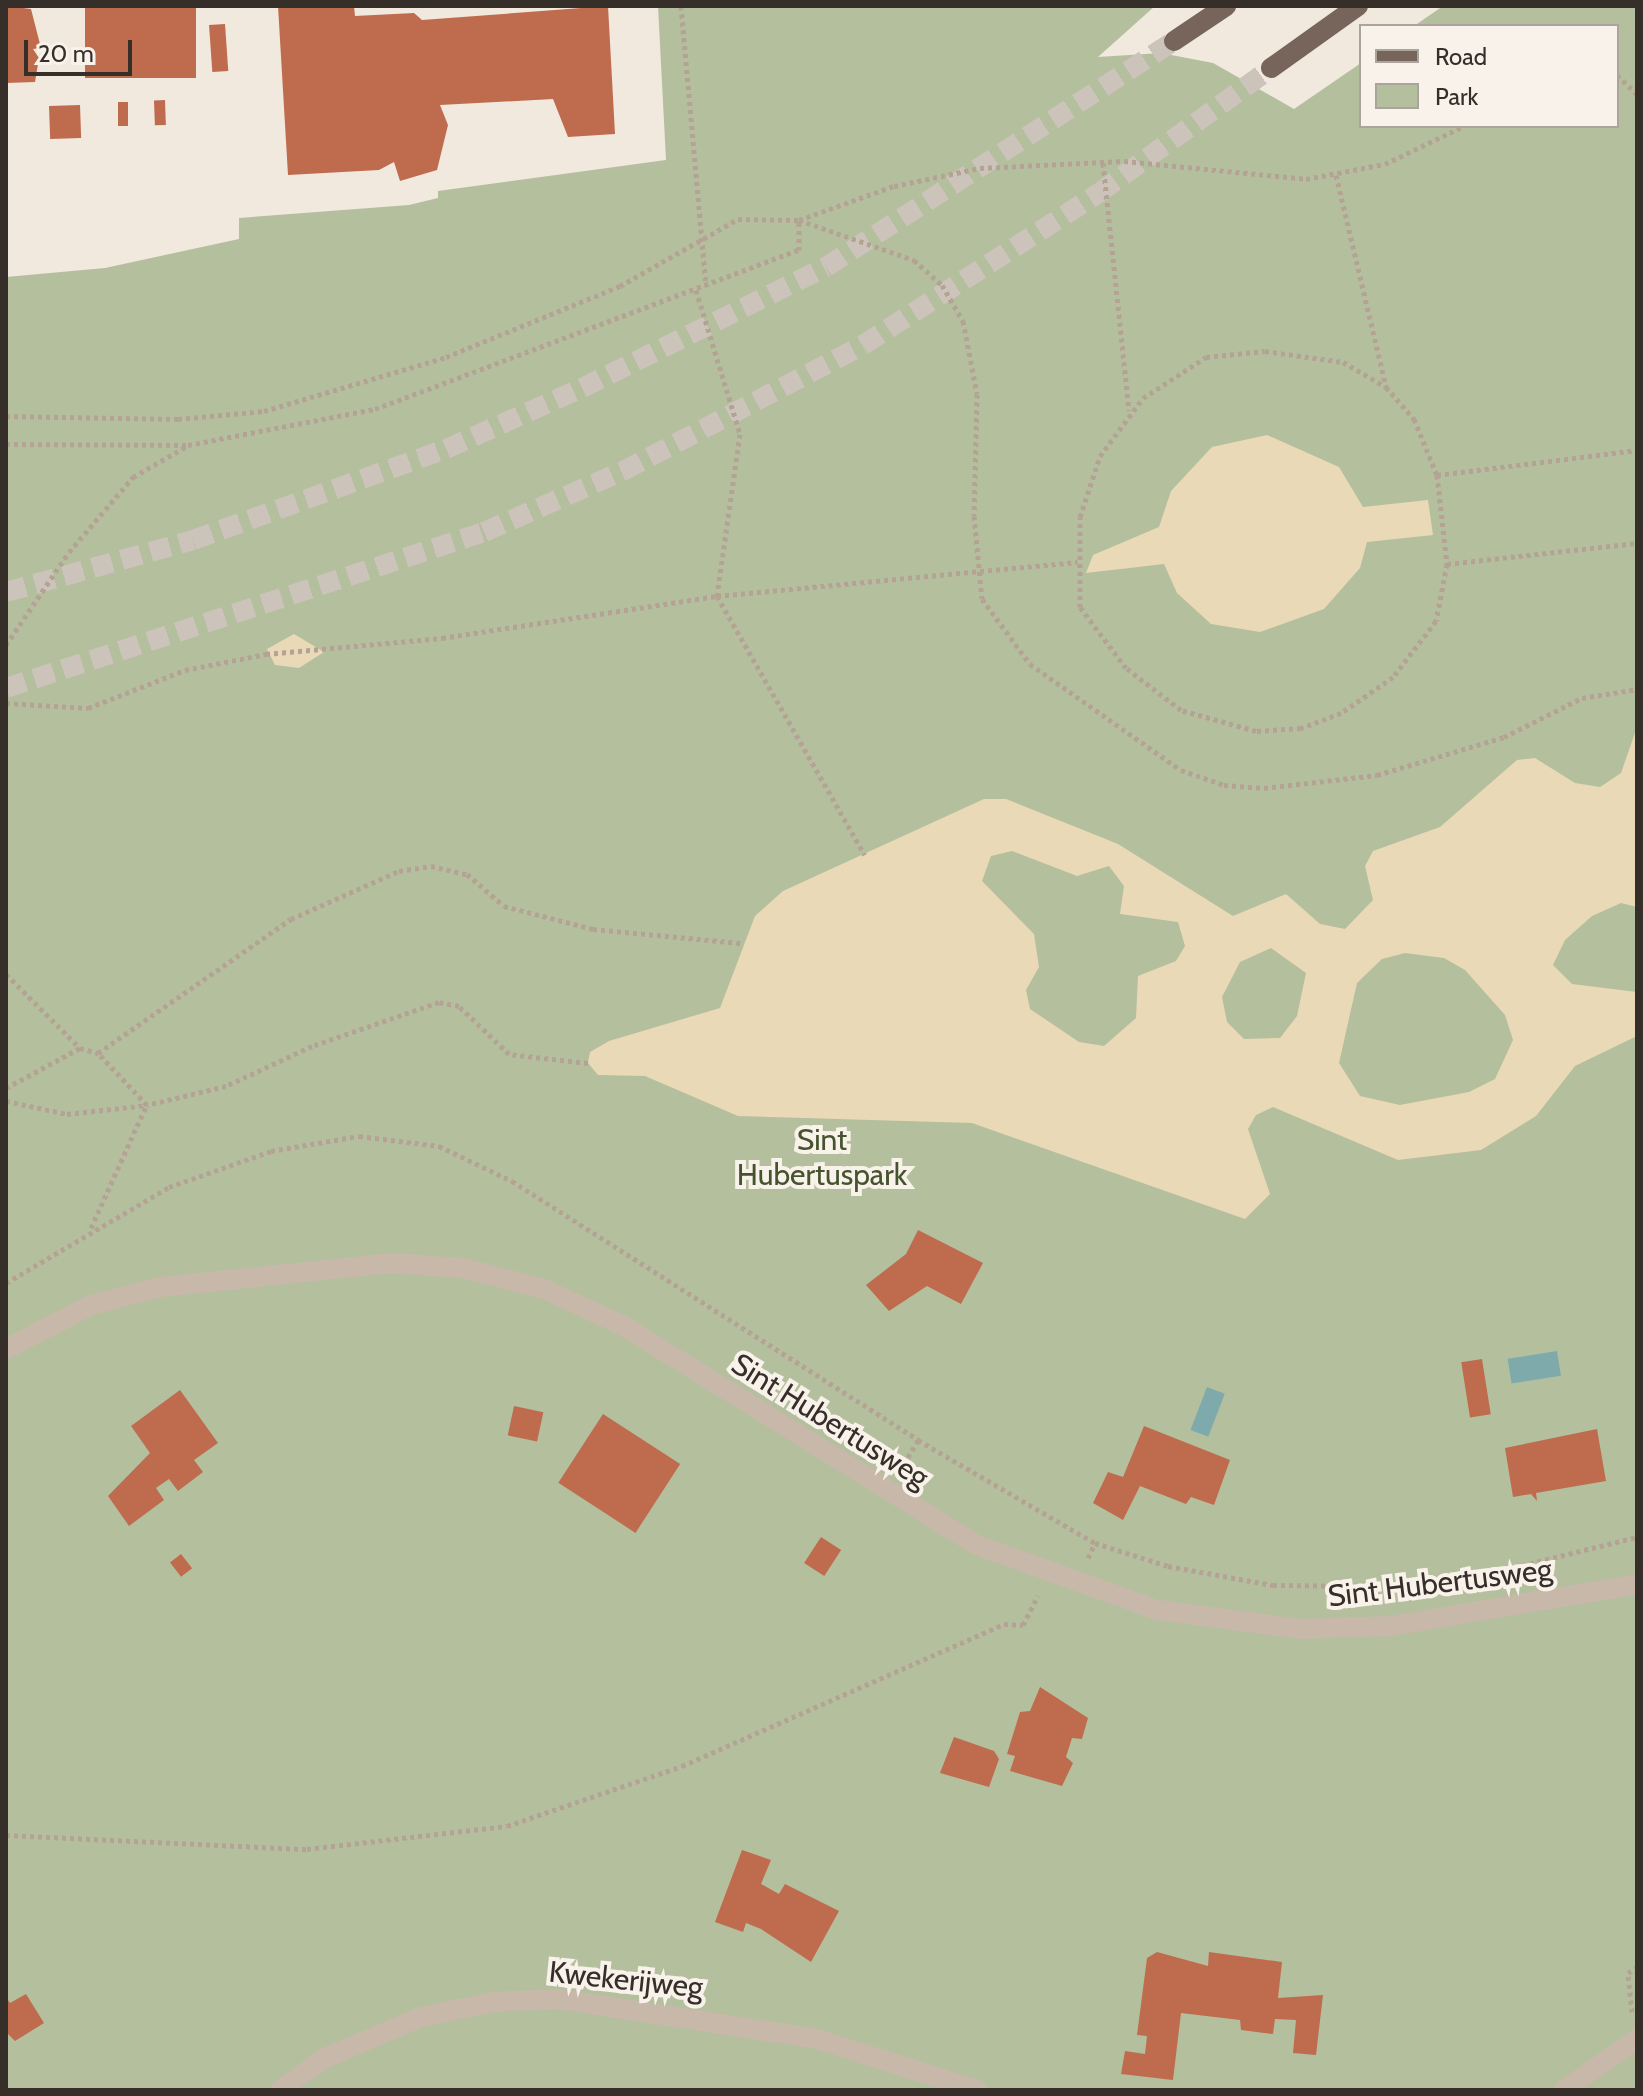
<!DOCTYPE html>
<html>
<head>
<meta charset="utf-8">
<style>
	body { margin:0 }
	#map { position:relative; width:1643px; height:2096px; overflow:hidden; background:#f1e8de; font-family:Cabin,sans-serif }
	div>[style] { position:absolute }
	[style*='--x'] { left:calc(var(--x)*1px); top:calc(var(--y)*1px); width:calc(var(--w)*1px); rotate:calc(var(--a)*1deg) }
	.green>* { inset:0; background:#b4bf9e }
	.sand>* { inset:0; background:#ead9b6 }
	.water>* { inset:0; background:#7eaaac; transform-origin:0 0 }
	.building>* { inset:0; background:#bf6b4e; transform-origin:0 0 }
	.primary-tunnel>* { height:20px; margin-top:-10px; transform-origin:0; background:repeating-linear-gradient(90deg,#ccc3ba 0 20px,transparent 0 30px) }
	.path>* { height:5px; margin-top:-2.5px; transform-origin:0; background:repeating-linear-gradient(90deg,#b4a394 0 4px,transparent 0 8px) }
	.street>* { height:20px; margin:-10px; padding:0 10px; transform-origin:10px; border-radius:10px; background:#c8b8aa }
	.primary>* { height:20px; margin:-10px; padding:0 10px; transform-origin:10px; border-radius:10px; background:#77655b }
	span { translate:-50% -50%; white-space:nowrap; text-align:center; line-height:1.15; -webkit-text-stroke:8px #f9f2ea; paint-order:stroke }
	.park-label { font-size:30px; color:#45532e }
	.street-label { font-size:30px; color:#362e29 }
	.frame { position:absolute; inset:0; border:8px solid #362e29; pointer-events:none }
	.legend { position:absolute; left:1359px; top:24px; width:260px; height:104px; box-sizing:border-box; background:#f9f2ea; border:2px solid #aba49d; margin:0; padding:10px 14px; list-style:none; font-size:24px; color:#362e29 }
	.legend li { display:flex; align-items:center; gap:16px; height:40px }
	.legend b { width:40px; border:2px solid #aba49d }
	.scale { position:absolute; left:24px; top:40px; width:108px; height:36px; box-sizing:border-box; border:4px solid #362e29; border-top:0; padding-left:10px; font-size:24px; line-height:28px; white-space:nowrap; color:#362e29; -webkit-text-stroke:6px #f9f2ea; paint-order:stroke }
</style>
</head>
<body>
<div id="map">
	<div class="green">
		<div style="clip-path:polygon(658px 6px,1155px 6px,1098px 57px,1161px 53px,1213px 63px,1294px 109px,1361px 63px,1361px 126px,1617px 126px,1617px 26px,1414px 26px,1443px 6px,1637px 6px,1636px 2090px,6px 2090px,6px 277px,105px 268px,239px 239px,239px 218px,409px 205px,438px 198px,438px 191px,666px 160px)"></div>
	</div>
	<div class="sand">
		<div style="clip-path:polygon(1267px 435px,1339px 467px,1363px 507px,1428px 500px,1433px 535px,1367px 542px,1360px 568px,1324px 609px,1260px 632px,1211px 624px,1177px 593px,1164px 564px,1086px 573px,1093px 555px,1159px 527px,1171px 491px,1212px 447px)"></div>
		<div style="clip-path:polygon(294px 634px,324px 652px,299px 668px,275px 665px,267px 649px)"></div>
		<div style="clip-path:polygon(evenodd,1637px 727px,1637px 907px,1621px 903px,1592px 916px,1565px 940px,1553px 965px,1572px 984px,1637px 992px,1637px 1036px,1575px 1066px,1536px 1116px,1481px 1150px,1398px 1160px,1273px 1107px,1256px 1115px,1248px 1129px,1270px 1194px,1245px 1219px,972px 1123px,738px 1116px,645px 1076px,598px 1075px,588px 1063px,590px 1052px,609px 1041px,720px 1008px,755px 916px,783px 891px,984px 799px,1006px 799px,1118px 844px,1233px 916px,1286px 894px,1320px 924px,1345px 929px,1373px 900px,1365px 866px,1373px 851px,1440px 827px,1517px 760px,1535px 758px,1575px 783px,1600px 787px,1621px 773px,1637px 727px,1012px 851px,1077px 876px,1109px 866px,1124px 886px,1120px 914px,1178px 922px,1185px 946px,1176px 961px,1138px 976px,1136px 1018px,1104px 1046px,1079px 1042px,1030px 1009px,1026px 990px,1039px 967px,1034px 934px,982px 881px,991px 856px,1012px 851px,1637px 727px,1271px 948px,1306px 973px,1297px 1016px,1280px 1038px,1244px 1039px,1227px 1022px,1222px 997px,1240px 962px,1271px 948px,1637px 727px,1405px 953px,1444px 958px,1465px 970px,1505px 1015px,1513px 1040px,1495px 1079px,1469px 1092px,1400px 1105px,1360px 1096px,1339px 1063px,1357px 983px,1382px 959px,1405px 953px)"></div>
	</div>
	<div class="water">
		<div style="left:1557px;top:1351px;width:25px;height:50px;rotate:81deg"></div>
		<div style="left:1207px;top:1387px;width:19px;height:46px;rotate:21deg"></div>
	</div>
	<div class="building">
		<div style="clip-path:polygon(6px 6px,31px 9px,41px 48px,33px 49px,39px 58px,35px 82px,6px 83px)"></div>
		<div style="left:85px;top:6px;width:111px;height:72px"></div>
		<div style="clip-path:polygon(278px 6px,354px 6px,355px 16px,414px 13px,422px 20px,608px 6px,615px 134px,568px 137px,553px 99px,440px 105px,448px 125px,437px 170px,400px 181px,394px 162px,379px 170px,288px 175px)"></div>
		<div style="left:225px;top:24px;width:47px;height:16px;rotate:86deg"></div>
		<div style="left:165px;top:100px;width:25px;height:11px;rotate:88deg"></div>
		<div style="left:118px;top:102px;width:10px;height:24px"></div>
		<div style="left:80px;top:105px;width:33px;height:31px;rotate:88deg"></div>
		<div style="clip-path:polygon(918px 1230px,983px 1263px,961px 1304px,927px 1286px,889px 1311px,866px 1285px,906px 1254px)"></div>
		<div style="left:1482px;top:1359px;width:56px;height:21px;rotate:81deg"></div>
		<div style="clip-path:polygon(180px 1390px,218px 1443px,194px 1460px,203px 1472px,178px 1491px,169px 1479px,156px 1488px,164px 1500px,129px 1526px,108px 1496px,150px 1453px,131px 1426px)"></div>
		<div style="left:514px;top:1406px;width:30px;height:30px;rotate:12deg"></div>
		<div style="left:603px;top:1414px;width:92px;height:82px;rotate:33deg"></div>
		<div style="clip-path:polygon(1144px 1426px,1230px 1460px,1214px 1505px,1191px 1497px,1186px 1504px,1140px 1486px,1123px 1520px,1093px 1503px,1108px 1472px,1123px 1477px)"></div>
		<div style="clip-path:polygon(1597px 1429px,1606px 1481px,1536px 1493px,1537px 1501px,1531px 1494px,1513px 1497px,1505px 1448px)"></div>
		<div style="left:821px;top:1537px;width:24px;height:31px;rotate:33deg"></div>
		<div style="left:181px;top:1554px;width:18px;height:14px;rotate:52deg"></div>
		<div style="clip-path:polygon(1040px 1687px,1088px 1718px,1082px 1739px,1072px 1738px,1066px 1757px,1073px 1763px,1062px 1786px,1010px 1771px,1015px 1756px,1007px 1754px,1020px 1712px,1030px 1711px)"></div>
		<div style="clip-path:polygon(954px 1737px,994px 1751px,999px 1759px,989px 1787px,940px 1773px)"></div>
		<div style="clip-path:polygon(742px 1850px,771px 1860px,761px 1884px,779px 1894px,785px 1884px,839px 1911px,811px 1962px,761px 1929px,746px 1923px,743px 1932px,715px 1922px)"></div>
		<div style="clip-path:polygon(1157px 1952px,1208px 1966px,1209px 1952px,1282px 1962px,1278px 1998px,1323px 1995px,1316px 2055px,1293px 2053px,1296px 2020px,1275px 2019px,1273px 2034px,1241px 2030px,1240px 2020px,1181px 2013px,1173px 2080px,1121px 2074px,1125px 2051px,1145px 2054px,1147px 2036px,1137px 2035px,1147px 1958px)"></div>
		<div style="clip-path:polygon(26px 1994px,44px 2023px,15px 2041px,6px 2032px,6px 1997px,10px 2003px)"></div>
	</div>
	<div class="primary-tunnel">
		<div style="--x:6;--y:592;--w:194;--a:-15.5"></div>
		<div style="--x:193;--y:540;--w:269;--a:-19.8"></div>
		<div style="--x:446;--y:449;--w:149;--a:-24.2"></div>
		<div style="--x:582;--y:388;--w:272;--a:-26.4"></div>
		<div style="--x:826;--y:267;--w:415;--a:-33"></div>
		<div style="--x:6;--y:688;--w:503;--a:-18.07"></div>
		<div style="--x:484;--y:532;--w:152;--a:-23.7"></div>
		<div style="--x:623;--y:471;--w:271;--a:-27.7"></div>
		<div style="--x:863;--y:345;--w:281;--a:-32.8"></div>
		<div style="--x:1099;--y:193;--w:213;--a:-36"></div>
	</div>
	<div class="path">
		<div style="--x:681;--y:6;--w:281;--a:84.9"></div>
		<div style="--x:1617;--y:75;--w:28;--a:44"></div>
		<div style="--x:1103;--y:163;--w:249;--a:84"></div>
		<div style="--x:1336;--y:175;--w:217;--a:76.7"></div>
		<div style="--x:696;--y:290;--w:151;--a:73"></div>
		<div style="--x:740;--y:434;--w:164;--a:98.1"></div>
		<div style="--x:717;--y:596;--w:298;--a:60.3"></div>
		<div style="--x:6;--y:416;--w:172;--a:1"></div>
		<div style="--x:178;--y:419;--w:86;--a:-5.3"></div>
		<div style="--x:264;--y:411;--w:190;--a:-16.5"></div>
		<div style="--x:446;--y:357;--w:188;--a:-22.2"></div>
		<div style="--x:620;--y:286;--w:136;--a:-29.6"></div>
		<div style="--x:738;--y:219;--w:61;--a:0.9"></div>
		<div style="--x:799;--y:220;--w:122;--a:19.2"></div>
		<div style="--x:914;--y:260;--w:38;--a:42"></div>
		<div style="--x:942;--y:285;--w:42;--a:59.7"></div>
		<div style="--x:963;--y:321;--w:74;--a:79.1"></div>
		<div style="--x:977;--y:394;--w:122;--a:91.4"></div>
		<div style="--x:974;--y:516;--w:83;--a:84.5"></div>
		<div style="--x:982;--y:599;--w:81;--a:53.6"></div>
		<div style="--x:1030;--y:664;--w:184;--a:35.1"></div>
		<div style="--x:1181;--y:770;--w:46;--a:19.2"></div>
		<div style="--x:1224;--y:785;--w:40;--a:4.3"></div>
		<div style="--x:1264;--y:788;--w:114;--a:-6.6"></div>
		<div style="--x:1377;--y:775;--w:133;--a:-16.7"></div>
		<div style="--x:1504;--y:737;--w:87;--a:-26.6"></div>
		<div style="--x:1582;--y:698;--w:56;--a:-9.3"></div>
		<div style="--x:6;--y:444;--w:182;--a:0.3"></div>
		<div style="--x:188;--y:445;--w:190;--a:-10.9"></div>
		<div style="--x:375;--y:409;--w:453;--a:-20.6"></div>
		<div style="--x:799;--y:250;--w:30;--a:-90"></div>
		<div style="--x:799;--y:220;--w:101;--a:-19.7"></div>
		<div style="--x:894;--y:186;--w:88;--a:-11.8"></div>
		<div style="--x:980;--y:168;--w:144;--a:-2.8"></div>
		<div style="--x:1124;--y:161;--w:183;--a:5.6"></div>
		<div style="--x:1306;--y:179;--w:80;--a:-10.8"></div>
		<div style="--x:1385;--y:164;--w:88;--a:-25.7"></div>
		<div style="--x:1437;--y:475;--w:90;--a:83.6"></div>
		<div style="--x:1447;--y:564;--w:58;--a:100.9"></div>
		<div style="--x:1436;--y:621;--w:71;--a:127.5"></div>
		<div style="--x:1393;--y:677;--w:63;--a:145.3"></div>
		<div style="--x:1341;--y:713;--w:43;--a:159.4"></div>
		<div style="--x:1301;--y:728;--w:45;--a:176.2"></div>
		<div style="--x:1256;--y:731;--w:78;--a:-164.4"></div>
		<div style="--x:1181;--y:710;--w:69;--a:-142.6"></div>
		<div style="--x:1126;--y:668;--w:76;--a:-127"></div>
		<div style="--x:1080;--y:607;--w:90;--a:-90"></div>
		<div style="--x:1080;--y:517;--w:64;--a:-71.8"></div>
		<div style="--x:1100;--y:456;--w:72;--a:-53.4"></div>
		<div style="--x:1143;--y:398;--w:75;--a:-33.1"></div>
		<div style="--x:1206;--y:357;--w:59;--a:-5.8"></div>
		<div style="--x:1265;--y:351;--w:79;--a:8"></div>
		<div style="--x:1343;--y:362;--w:50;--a:30.2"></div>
		<div style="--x:1386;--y:387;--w:43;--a:48.8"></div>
		<div style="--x:1414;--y:419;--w:61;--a:67.7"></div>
		<div style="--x:1437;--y:475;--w:202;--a:-7.1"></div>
		<div style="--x:1447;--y:564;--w:191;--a:-6.3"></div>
		<div style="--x:6;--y:645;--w:112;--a:-55.9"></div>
		<div style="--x:69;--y:552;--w:99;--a:-49.5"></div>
		<div style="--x:133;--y:477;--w:62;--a:-29.9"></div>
		<div style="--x:6;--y:703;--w:82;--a:3.5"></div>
		<div style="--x:88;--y:708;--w:104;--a:-21.4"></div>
		<div style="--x:185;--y:670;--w:83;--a:-11.2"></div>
		<div style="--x:266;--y:654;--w:177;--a:-5.2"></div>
		<div style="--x:442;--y:638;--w:278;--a:-8.7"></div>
		<div style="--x:717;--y:596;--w:362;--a:-5.4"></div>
		<div style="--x:6;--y:974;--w:105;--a:45"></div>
		<div style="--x:588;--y:1063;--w:80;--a:-173.5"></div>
		<div style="--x:509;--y:1054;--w:69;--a:-136.2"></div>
		<div style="--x:459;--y:1006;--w:20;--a:-169"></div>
		<div style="--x:439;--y:1002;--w:134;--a:160.9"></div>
		<div style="--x:312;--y:1046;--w:95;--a:155.1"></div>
		<div style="--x:226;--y:1086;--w:81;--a:166.5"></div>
		<div style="--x:147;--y:1105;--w:71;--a:-133.3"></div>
		<div style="--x:98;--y:1053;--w:235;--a:-34.8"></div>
		<div style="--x:291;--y:919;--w:118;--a:-24"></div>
		<div style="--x:399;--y:871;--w:32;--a:-9"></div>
		<div style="--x:431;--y:866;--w:37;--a:13"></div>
		<div style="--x:467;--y:874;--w:49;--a:40.9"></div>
		<div style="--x:504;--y:906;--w:92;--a:14.5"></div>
		<div style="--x:593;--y:929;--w:148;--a:5.4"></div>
		<div style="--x:6;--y:1088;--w:84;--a:-28.4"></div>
		<div style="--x:80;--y:1048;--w:19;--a:16"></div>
		<div style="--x:6;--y:1101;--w:62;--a:12"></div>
		<div style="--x:67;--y:1114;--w:81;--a:-6.4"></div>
		<div style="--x:91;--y:1228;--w:134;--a:-65.7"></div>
		<div style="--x:6;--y:1283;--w:189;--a:-30.5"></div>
		<div style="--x:169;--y:1187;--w:108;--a:-19.4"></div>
		<div style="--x:271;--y:1151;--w:89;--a:-9.7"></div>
		<div style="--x:359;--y:1136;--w:81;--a:7.1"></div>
		<div style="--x:439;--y:1146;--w:81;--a:25.6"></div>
		<div style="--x:512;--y:1181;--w:482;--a:32.5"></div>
		<div style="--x:918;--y:1440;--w:30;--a:120"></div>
		<div style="--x:918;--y:1440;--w:205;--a:30.2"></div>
		<div style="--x:1095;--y:1543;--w:77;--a:17.5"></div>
		<div style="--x:1168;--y:1566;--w:107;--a:10.3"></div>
		<div style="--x:1273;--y:1585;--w:103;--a:0.6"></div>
		<div style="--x:1376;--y:1586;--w:116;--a:-6.4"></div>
		<div style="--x:1491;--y:1573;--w:150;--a:-13.9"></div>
		<div style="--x:1088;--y:1558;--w:17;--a:-65"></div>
		<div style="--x:6;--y:1835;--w:301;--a:2.7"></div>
		<div style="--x:307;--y:1849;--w:201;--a:-6.6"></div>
		<div style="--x:507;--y:1826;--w:185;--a:-18.9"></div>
		<div style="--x:682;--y:1766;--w:352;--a:-23.8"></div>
		<div style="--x:1004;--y:1624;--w:19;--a:3"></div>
		<div style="--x:1023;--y:1625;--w:33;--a:-63"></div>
		<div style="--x:1632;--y:2012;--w:39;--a:-96"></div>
		<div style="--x:1628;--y:1973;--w:11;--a:-34"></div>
	</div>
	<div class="street">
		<div style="--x:6;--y:1349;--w:96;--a:-27.4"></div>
		<div style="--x:91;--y:1305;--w:71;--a:-14.6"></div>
		<div style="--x:160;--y:1287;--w:232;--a:-5.9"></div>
		<div style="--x:391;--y:1263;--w:72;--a:4"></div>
		<div style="--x:463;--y:1268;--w:84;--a:14.5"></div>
		<div style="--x:544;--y:1289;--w:86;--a:24.8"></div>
		<div style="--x:622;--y:1325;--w:418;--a:31.8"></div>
		<div style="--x:977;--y:1545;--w:192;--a:19.8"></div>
		<div style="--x:1158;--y:1610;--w:143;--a:7.6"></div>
		<div style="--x:1300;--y:1629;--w:92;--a:-1.9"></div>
		<div style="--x:1392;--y:1626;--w:249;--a:-9.7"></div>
		<div style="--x:280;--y:2090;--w:55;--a:-35.4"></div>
		<div style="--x:325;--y:2058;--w:104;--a:-23.1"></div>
		<div style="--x:421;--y:2017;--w:74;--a:-11.8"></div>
		<div style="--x:493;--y:2002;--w:66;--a:-2.6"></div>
		<div style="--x:559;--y:1999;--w:261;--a:8.8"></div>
		<div style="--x:817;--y:2039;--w:168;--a:17.7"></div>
		<div style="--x:1564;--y:2090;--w:89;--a:-34.9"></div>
	</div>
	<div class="primary">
		<div style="--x:1174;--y:41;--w:63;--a:-33.9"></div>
		<div style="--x:1271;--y:68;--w:107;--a:-35.5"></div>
	</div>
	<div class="park-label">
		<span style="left:822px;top:1157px">Sint<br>Hubertuspark</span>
	</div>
	<div class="street-label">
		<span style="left:830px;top:1421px;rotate:32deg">Sint Hubertusweg</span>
		<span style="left:1440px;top:1583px;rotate:-7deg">Sint Hubertusweg</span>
		<span style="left:626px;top:1980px;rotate:6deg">Kwekerijweg</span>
	</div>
	<div class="frame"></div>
	<ul class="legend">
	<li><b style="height:10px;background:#77655b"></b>Road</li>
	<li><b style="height:22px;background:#b4bf9e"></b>Park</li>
	</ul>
	<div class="scale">20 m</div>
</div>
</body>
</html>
